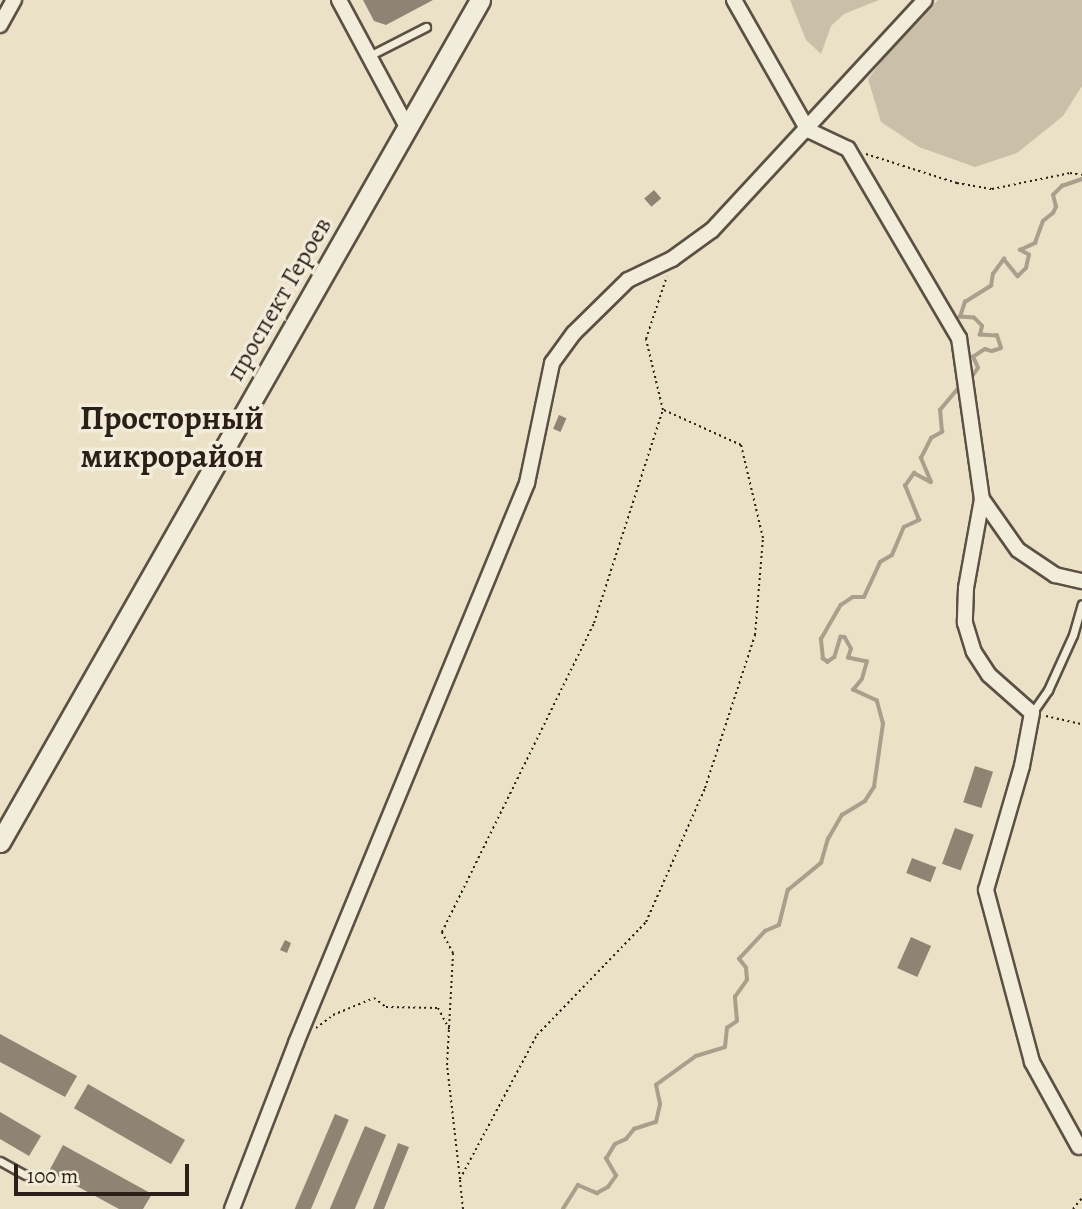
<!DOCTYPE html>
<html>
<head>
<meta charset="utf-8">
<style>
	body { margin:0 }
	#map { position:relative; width:1082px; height:1209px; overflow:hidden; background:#ebe1c7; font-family:Alegreya,serif }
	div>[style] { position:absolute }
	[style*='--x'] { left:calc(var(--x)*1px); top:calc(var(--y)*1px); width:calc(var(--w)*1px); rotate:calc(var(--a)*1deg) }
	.green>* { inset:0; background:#cac0a9 }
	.stream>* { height:3.5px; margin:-1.75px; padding:0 1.75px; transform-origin:1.75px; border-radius:1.75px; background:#aa9f8c }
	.building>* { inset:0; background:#8f8473; transform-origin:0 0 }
	.path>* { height:2px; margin-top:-1px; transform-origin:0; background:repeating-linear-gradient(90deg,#2b1f18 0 2px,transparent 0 5.5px) }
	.roads { filter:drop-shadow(2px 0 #5b5044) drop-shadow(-2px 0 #5b5044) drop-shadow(0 2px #5b5044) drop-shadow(0 -2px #5b5044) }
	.lane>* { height:7px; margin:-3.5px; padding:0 3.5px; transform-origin:3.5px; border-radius:3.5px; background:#f2ecdb }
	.street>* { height:14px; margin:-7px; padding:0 7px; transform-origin:7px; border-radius:7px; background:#f2ecdb }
	.secondary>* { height:19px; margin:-9.5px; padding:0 9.5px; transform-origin:9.5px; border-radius:9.5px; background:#f2ecdb }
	span { translate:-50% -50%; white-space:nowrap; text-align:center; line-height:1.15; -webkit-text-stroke:7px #f2ecdb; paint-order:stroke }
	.street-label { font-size:26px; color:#2b1f18 }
	.district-label { font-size:33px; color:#2b1f18; font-weight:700 }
	.scale { position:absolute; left:14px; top:1164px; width:175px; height:32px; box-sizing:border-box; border:4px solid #2b1f18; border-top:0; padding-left:9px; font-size:21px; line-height:24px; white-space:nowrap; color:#2b1f18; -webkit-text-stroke:5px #f2ecdb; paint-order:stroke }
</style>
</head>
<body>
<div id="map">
	<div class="green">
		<div style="clip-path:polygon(790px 0,879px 0,844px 14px,831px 26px,821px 54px,806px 40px)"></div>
		<div style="clip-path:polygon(938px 0,1082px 0,1082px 86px,1063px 116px,1017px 153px,975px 167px,919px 147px,881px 122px,868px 79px,891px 48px)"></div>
	</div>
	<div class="stream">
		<div style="--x:971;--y:378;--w:12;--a:-55"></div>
		<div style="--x:978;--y:368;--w:12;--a:-114"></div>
		<div style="--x:973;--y:357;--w:14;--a:-34"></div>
		<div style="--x:985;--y:349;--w:7;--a:16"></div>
		<div style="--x:992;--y:351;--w:9;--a:-18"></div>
		<div style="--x:1001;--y:348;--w:13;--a:-108"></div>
		<div style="--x:997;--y:336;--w:17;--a:-177"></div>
		<div style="--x:980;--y:335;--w:9;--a:-77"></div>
		<div style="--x:982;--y:326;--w:11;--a:-135"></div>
		<div style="--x:974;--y:318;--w:14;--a:-176"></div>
		<div style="--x:960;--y:317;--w:16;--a:-72"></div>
		<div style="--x:965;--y:302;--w:31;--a:-32"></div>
		<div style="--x:991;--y:286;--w:12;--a:-81"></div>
		<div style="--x:993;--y:274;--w:19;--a:-54"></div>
		<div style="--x:1004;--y:259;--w:22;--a:51"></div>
		<div style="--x:1018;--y:276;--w:11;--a:-45"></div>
		<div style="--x:1026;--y:268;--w:13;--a:-77"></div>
		<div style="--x:1029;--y:255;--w:10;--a:-151"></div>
		<div style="--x:1020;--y:250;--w:17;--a:-25"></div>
		<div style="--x:1035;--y:243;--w:23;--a:-70"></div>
		<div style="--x:1043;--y:221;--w:13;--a:-39"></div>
		<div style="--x:1053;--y:213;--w:7;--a:-63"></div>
		<div style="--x:1056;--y:207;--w:12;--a:-104"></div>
		<div style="--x:1053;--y:195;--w:13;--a:-45"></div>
		<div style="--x:1062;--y:186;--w:21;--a:-19"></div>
		<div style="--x:563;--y:1209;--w:28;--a:-58"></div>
		<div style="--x:578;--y:1185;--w:21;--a:23"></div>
		<div style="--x:597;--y:1193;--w:13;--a:-29"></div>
		<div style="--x:608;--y:1187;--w:14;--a:-54"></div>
		<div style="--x:616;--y:1176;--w:20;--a:-120"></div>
		<div style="--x:606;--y:1159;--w:17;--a:-59"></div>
		<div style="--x:615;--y:1144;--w:12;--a:-24"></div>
		<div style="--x:626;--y:1139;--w:13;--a:-51"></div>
		<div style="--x:634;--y:1129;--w:23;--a:-18"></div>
		<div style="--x:656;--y:1122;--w:18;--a:-77"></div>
		<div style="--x:660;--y:1104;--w:19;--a:-102"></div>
		<div style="--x:656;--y:1085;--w:49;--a:-35.9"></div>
		<div style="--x:696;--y:1056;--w:30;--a:-17"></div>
		<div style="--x:725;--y:1047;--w:19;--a:-84"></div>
		<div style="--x:727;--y:1028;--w:12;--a:-35"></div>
		<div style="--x:737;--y:1021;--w:24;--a:-95"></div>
		<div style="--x:735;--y:997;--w:21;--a:-55"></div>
		<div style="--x:747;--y:980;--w:12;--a:-95"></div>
		<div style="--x:746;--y:968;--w:11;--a:-128"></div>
		<div style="--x:739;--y:959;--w:38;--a:-47"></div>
		<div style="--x:765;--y:931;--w:15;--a:-23"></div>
		<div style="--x:779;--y:925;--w:36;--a:-76"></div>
		<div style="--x:788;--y:890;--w:43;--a:-39.3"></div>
		<div style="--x:821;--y:863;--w:25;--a:-74"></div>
		<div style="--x:828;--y:839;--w:28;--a:-60"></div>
		<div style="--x:842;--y:815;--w:27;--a:-31"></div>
		<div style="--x:865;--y:801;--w:17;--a:-57"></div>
		<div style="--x:874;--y:787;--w:64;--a:-81.9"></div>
		<div style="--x:883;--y:724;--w:24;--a:-105"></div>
		<div style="--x:877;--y:701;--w:26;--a:-155"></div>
		<div style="--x:853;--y:690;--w:14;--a:-51"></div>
		<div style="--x:862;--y:679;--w:18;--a:-74"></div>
		<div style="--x:867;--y:662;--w:19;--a:-168"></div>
		<div style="--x:848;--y:658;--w:9;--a:-72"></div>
		<div style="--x:851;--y:649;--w:13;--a:-119"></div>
		<div style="--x:845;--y:638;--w:4;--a:-166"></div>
		<div style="--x:841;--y:637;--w:21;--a:107"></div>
		<div style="--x:835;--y:657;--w:9;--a:144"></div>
		<div style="--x:828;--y:662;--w:6;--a:-149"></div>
		<div style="--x:823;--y:659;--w:20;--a:-96"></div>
		<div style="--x:821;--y:639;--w:39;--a:-60"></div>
		<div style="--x:841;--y:605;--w:14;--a:-34"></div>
		<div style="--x:853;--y:597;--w:11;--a:0"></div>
		<div style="--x:864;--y:597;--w:38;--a:-65"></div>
		<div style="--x:880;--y:562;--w:14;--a:-30"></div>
		<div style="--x:892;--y:555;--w:30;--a:-67"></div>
		<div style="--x:904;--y:527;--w:17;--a:-25"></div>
		<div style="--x:919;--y:520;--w:37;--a:-112"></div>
		<div style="--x:905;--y:486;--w:16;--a:-55"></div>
		<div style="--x:914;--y:473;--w:19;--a:28"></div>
		<div style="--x:931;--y:482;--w:26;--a:-113"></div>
		<div style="--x:921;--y:458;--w:22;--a:-63"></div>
		<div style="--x:931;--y:438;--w:13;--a:-29"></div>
		<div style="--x:942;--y:432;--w:22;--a:-95"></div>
		<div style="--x:940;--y:410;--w:31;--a:-50"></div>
	</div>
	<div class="building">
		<div style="clip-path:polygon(363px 0,433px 0,386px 25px,374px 21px)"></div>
		<div style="left:654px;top:190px;width:11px;height:13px;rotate:49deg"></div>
		<div style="left:559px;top:415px;width:8px;height:15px;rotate:23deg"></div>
		<div style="left:975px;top:766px;width:19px;height:38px;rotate:18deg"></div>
		<div style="left:955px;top:828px;width:20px;height:38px;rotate:20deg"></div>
		<div style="left:912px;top:858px;width:26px;height:16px;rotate:21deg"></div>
		<div style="left:911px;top:937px;width:22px;height:34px;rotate:24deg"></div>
		<div style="clip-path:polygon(285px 940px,291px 943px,287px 953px,280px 950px)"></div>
		<div style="clip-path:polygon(0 1034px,77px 1076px,65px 1097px,0 1062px)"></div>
		<div style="left:88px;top:1084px;width:112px;height:28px;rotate:30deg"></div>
		<div style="clip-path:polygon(0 1112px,41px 1136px,29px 1156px,0 1139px)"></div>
		<div style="left:335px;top:1114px;width:15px;height:103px;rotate:23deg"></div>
		<div style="left:365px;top:1126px;width:23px;height:90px;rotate:23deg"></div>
		<div style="clip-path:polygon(398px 1143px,409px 1147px,384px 1209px,373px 1209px)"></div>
		<div style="clip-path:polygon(63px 1145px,152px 1194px,143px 1209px,119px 1209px,49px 1171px)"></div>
	</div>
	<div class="path">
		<div style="--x:866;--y:154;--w:96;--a:17.7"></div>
		<div style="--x:957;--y:183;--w:36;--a:10"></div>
		<div style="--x:992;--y:189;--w:80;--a:-11.6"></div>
		<div style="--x:1070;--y:173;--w:12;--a:9"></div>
		<div style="--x:1046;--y:716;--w:37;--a:13"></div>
		<div style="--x:316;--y:1028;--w:21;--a:-37"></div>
		<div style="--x:333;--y:1015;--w:44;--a:-22.5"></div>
		<div style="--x:374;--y:998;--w:15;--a:37"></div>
		<div style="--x:386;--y:1007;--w:52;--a:1.1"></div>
		<div style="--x:438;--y:1008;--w:24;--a:62"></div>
		<div style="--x:460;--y:1179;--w:115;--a:-96.5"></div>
		<div style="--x:447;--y:1065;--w:112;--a:-86.9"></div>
		<div style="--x:453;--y:953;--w:24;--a:-118"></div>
		<div style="--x:442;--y:932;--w:344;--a:-63.8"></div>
		<div style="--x:594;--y:623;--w:224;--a:-72.1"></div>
		<div style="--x:663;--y:410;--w:73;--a:-103.5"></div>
		<div style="--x:646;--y:339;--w:66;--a:-71.6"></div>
		<div style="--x:463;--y:1209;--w:30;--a:-96"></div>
		<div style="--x:460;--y:1179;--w:163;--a:-61.9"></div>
		<div style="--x:537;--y:1035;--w:157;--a:-46"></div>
		<div style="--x:646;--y:922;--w:146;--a:-66.2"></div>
		<div style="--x:705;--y:788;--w:161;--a:-71.9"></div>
		<div style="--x:755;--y:635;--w:97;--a:-85.3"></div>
		<div style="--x:763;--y:538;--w:96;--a:-103.3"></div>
		<div style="--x:741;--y:445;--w:85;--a:-155.6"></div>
		<div style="--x:1073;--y:1209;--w:14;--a:-51"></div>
	</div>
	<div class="roads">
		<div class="lane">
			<div style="--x:369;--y:56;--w:64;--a:-27"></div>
			<div style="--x:1032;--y:713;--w:28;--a:-55"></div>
			<div style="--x:1048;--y:690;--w:60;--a:-65.6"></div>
			<div style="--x:1073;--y:635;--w:32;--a:-74"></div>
			<div style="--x:0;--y:1161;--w:29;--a:29"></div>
		</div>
		<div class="street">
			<div style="--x:339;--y:0;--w:144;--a:61.8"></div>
			<div style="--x:734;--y:0;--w:150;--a:60.4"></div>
			<div style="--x:808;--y:130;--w:44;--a:25.4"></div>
			<div style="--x:848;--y:149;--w:219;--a:59.6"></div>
			<div style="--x:959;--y:338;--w:163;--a:81.9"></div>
			<div style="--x:982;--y:499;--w:62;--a:54.8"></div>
			<div style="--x:1018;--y:550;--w:45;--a:34"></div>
			<div style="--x:1055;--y:575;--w:28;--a:13"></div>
			<div style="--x:0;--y:25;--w:29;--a:-61"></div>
			<div style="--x:982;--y:499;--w:90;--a:100.2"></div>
			<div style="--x:966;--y:588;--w:35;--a:92"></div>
			<div style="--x:965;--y:623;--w:30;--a:73"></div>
			<div style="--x:974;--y:652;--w:27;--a:57"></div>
			<div style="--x:989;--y:675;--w:57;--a:41.5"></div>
			<div style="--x:1032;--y:713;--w:54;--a:100.7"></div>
			<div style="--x:1022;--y:766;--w:129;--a:106.2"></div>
			<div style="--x:986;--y:890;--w:178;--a:75"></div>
			<div style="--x:1032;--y:1062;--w:97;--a:61.1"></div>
			<div style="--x:232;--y:1209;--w:178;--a:-68.9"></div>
			<div style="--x:296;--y:1043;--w:606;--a:-67.58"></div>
			<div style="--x:527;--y:483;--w:123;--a:-78.2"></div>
			<div style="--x:552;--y:363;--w:37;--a:-54"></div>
			<div style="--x:574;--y:333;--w:76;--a:-44.5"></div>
			<div style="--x:628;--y:280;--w:49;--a:-25.5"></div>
			<div style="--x:672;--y:259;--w:49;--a:-35.9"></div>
			<div style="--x:712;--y:230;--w:313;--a:-47.2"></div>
		</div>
		<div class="secondary">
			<div style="--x:0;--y:842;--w:969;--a:-60.31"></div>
		</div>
	</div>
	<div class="street-label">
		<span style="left:279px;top:299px;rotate:-60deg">проспект Героев</span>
	</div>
	<div class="district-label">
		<span style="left:172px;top:437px">Просторный<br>микрорайон</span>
	</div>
	<div class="scale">100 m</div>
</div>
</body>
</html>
